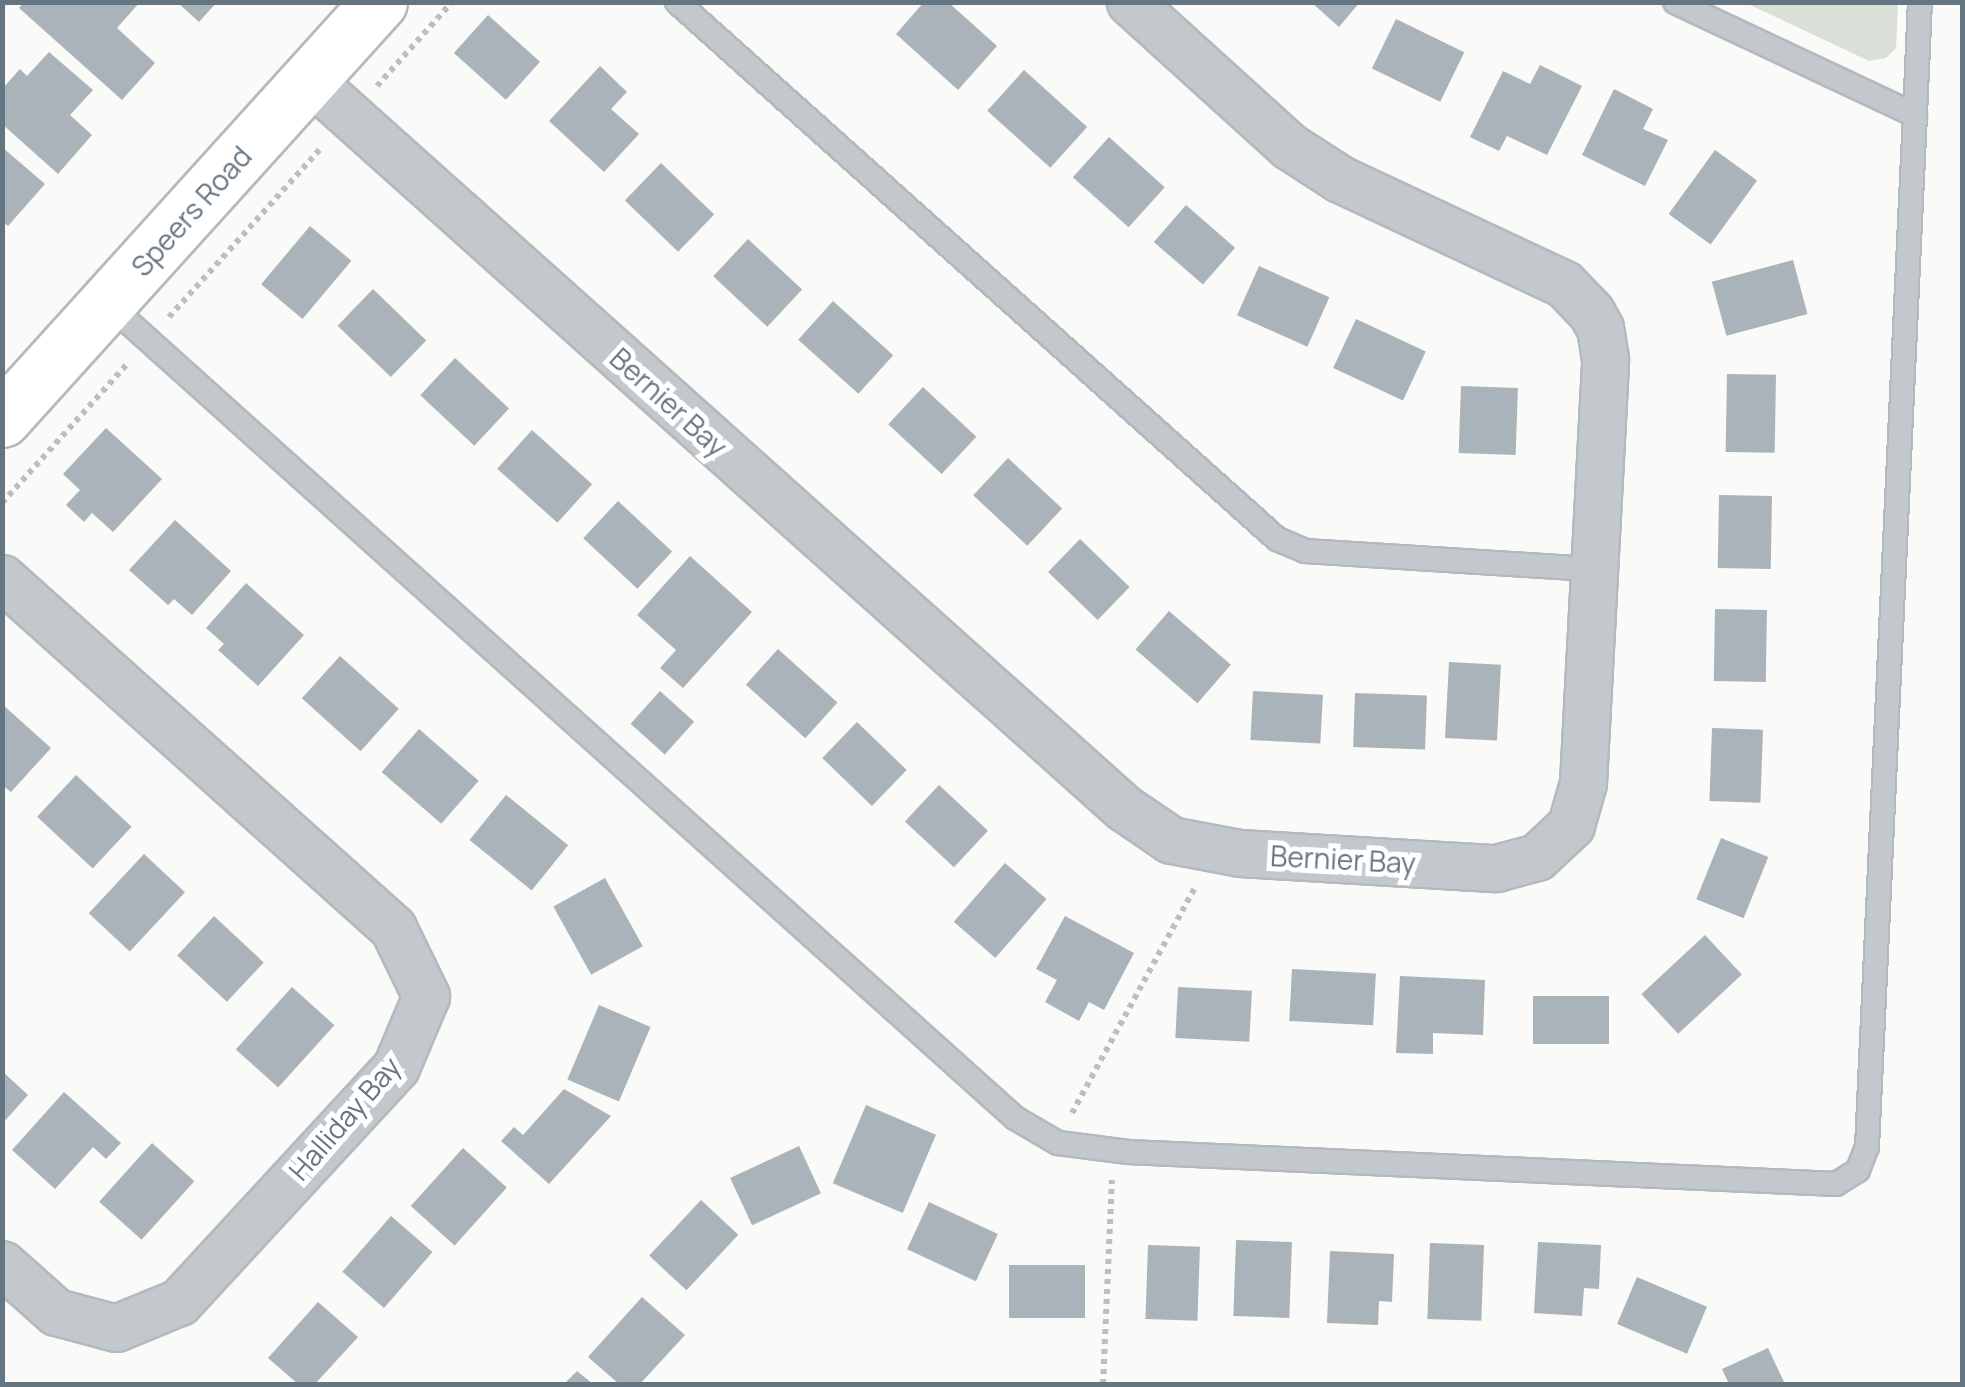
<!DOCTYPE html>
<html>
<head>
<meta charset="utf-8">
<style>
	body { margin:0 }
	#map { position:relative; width:1965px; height:1387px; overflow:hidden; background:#fafaf8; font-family:Manrope,sans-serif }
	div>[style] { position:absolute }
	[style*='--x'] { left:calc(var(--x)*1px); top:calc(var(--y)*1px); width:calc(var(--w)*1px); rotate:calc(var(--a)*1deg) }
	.green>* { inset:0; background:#dadfd7 }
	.building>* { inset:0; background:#aab3b9; transform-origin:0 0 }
	.path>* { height:6px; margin-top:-3px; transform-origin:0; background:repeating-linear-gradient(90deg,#bbbfc2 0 5px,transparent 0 10px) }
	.roads { filter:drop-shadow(2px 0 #b3babf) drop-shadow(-2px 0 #b3babf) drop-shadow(0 2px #b3babf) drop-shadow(0 -2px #b3babf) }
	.lane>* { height:22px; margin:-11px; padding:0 11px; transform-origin:11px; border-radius:11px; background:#c3c8cc }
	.street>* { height:45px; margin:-22.5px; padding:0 22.5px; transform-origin:22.5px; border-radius:22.5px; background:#c3c8cc }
	.secondary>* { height:55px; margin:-27.5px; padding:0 27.5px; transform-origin:27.5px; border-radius:27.5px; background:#fff }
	span { translate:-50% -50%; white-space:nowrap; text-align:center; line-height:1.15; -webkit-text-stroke:10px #fff; paint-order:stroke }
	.street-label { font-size:28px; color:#657683 }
	.frame { position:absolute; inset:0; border:5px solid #657683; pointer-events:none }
</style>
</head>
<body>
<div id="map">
	<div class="green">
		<div style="clip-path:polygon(1746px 3px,1898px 3px,1896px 48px,1886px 58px,1869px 61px)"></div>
	</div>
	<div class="building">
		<div style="clip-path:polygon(24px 2px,140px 2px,117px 28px,155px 63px,122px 100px,19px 8px)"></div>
		<div style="clip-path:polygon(177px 2px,217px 2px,199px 22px)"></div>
		<div style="clip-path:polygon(924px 2px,948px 2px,997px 46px,958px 90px,896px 34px)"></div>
		<div style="clip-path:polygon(1311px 2px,1360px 2px,1339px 27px)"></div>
		<div style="left:488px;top:15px;width:70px;height:51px;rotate:42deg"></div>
		<div style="left:1396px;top:19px;width:76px;height:55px;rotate:26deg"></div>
		<div style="clip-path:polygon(49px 52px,93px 90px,70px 115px,92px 135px,58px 174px,2px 124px,2px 89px,20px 69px,27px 76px)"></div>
		<div style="clip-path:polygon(1540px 65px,1582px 86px,1547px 155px,1507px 136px,1499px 151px,1470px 137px,1503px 71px,1530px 84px)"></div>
		<div style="clip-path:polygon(600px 66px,627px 92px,611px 109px,639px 134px,604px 172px,549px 121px)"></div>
		<div style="left:1024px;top:70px;width:85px;height:55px;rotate:42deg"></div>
		<div style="clip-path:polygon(1614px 89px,1653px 109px,1643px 129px,1668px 140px,1645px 186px,1582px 155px)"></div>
		<div style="left:1109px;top:137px;width:75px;height:54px;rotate:42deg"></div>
		<div style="clip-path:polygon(2px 147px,45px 184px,8px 226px,2px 221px)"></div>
		<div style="left:1715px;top:150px;width:52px;height:79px;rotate:36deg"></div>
		<div style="left:661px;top:163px;width:74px;height:52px;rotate:44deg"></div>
		<div style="left:1186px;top:205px;width:65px;height:49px;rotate:41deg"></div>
		<div style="left:310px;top:226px;width:54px;height:76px;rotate:40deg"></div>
		<div style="left:748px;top:239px;width:74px;height:51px;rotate:43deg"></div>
		<div style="left:1793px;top:260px;width:56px;height:84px;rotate:75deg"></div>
		<div style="left:1259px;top:266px;width:77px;height:54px;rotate:24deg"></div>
		<div style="left:373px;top:289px;width:74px;height:51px;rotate:44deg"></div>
		<div style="left:833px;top:301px;width:81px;height:52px;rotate:42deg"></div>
		<div style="left:1356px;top:319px;width:77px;height:54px;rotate:25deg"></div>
		<div style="left:455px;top:358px;width:74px;height:51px;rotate:43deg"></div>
		<div style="left:1727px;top:374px;width:49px;height:78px;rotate:1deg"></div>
		<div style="left:1461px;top:386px;width:57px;height:67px;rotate:2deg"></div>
		<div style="left:923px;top:387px;width:73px;height:51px;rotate:43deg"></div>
		<div style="clip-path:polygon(106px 428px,162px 479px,113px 532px,92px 513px,84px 522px,66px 505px,80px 490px,63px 474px)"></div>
		<div style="left:532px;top:430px;width:81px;height:52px;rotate:42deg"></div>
		<div style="left:1008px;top:458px;width:74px;height:51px;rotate:43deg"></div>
		<div style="left:1719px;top:495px;width:53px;height:73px;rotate:1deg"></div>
		<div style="left:618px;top:501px;width:74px;height:51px;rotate:43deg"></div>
		<div style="clip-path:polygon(175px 520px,231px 571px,192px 615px,174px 599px,168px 605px,129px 570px)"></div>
		<div style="left:1080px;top:539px;width:69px;height:46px;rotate:44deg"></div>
		<div style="clip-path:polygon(690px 556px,752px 612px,683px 688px,660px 668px,676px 650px,637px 615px)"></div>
		<div style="clip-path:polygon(246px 583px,304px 635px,258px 686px,218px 650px,224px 644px,206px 628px)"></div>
		<div style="left:1715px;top:609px;width:52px;height:72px;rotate:1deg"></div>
		<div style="left:1169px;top:611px;width:82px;height:51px;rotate:41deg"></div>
		<div style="left:778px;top:649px;width:80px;height:48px;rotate:42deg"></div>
		<div style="left:340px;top:656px;width:79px;height:57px;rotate:42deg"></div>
		<div style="left:1449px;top:662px;width:52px;height:76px;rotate:3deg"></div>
		<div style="left:660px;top:691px;width:46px;height:44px;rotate:42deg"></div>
		<div style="left:1253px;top:691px;width:70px;height:49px;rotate:3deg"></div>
		<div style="left:1355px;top:693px;width:72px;height:54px;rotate:2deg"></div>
		<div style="clip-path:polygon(2px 704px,51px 748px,11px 792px,2px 785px)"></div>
		<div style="left:857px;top:722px;width:69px;height:50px;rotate:44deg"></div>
		<div style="left:1712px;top:728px;width:51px;height:73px;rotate:2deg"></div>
		<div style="left:419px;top:729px;width:79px;height:57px;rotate:41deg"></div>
		<div style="left:76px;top:775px;width:76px;height:57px;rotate:43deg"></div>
		<div style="left:939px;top:785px;width:67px;height:50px;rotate:43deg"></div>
		<div style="left:506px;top:795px;width:80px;height:58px;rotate:39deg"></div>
		<div style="left:1721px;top:838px;width:51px;height:66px;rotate:22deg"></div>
		<div style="left:144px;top:854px;width:56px;height:81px;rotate:43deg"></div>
		<div style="left:1005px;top:863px;width:55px;height:78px;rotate:41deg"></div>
		<div style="left:605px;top:878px;width:78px;height:59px;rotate:61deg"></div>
		<div style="left:214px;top:916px;width:68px;height:54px;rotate:43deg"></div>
		<div style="clip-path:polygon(1065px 916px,1134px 953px,1104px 1010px,1089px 1002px,1079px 1021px,1045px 1002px,1057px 980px,1036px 969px)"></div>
		<div style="left:1705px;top:935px;width:54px;height:87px;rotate:47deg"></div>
		<div style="left:1292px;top:969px;width:84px;height:52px;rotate:3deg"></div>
		<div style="clip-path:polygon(1400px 976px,1485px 980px,1483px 1035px,1433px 1033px,1433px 1054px,1396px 1053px)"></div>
		<div style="left:292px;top:987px;width:57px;height:84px;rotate:42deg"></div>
		<div style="left:1178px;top:987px;width:74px;height:51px;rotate:3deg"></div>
		<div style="left:1533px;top:996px;width:76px;height:48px"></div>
		<div style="left:599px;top:1005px;width:56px;height:81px;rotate:23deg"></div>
		<div style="clip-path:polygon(2px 1071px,28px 1095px,2px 1124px)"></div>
		<div style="clip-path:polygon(564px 1089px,611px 1116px,549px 1184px,501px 1141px,514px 1127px,523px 1135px)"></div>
		<div style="clip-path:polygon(64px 1092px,121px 1143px,106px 1159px,93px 1147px,55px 1189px,12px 1150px)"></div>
		<div style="left:866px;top:1105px;width:76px;height:85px;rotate:23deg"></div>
		<div style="left:152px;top:1143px;width:57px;height:79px;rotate:42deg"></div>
		<div style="left:799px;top:1146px;width:52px;height:76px;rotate:65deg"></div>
		<div style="left:463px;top:1148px;width:59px;height:78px;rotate:42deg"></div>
		<div style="left:701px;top:1200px;width:51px;height:76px;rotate:43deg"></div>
		<div style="left:929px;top:1202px;width:76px;height:52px;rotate:25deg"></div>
		<div style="left:391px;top:1216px;width:55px;height:74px;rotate:41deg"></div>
		<div style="left:1236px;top:1240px;width:56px;height:76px;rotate:2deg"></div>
		<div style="clip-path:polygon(1538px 1242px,1601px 1245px,1599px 1289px,1584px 1288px,1582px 1316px,1534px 1313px)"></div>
		<div style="left:1430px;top:1243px;width:54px;height:76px;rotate:2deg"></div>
		<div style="left:1148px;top:1245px;width:52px;height:74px;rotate:2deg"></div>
		<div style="clip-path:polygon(1330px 1251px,1394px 1254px,1392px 1302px,1379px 1301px,1378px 1325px,1327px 1323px)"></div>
		<div style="left:1009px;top:1265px;width:76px;height:53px"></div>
		<div style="left:1637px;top:1277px;width:76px;height:51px;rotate:23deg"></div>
		<div style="clip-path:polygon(642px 1297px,685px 1335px,640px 1384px,619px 1384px,588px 1357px)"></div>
		<div style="clip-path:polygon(318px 1302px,358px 1337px,315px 1384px,298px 1384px,268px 1358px)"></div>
		<div style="clip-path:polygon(1768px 1348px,1785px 1384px,1729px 1384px,1722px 1369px)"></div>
		<div style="clip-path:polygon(577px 1371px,593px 1384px,564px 1384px)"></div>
	</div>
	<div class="path">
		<div style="--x:377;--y:86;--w:113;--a:-48.2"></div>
		<div style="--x:169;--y:317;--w:227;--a:-48"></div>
		<div style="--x:2;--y:503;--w:190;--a:-48"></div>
		<div style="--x:1072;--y:1113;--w:257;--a:-61.4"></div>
		<div style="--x:1103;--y:1384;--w:204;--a:-87.5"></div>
	</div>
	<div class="roads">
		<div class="lane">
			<div style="--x:677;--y:2;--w:805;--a:41.83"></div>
			<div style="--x:1277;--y:539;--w:30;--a:23"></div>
			<div style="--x:1305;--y:551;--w:290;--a:3.6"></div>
			<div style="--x:1915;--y:115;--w:113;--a:-87.5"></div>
			<div style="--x:107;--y:303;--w:1220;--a:41.91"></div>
			<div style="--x:1015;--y:1118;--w:50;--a:30.2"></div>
			<div style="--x:1058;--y:1143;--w:71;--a:7.3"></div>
			<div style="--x:1128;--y:1152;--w:709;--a:2.59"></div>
			<div style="--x:1836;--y:1184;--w:26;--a:-32"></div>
			<div style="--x:1858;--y:1170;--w:25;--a:-69"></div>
			<div style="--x:1867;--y:1147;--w:1033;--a:-87.34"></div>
			<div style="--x:1915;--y:115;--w:265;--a:-154.8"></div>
		</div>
		<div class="street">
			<div style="--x:310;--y:80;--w:1092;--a:41.81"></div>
			<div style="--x:1124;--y:808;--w:57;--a:34.2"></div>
			<div style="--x:1171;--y:840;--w:70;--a:10.7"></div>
			<div style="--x:1240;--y:853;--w:256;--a:3.4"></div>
			<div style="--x:1496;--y:868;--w:42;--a:-15"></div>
			<div style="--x:1537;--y:857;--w:47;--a:-43.3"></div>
			<div style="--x:1571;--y:825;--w:44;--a:-74.1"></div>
			<div style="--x:1583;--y:783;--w:425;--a:-87"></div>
			<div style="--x:1605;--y:359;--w:31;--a:-99"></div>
			<div style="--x:1600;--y:328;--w:18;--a:-119"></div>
			<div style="--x:1591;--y:312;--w:39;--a:-134"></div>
			<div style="--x:1564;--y:284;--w:247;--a:-154.9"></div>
			<div style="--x:1340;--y:179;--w:61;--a:-147.1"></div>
			<div style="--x:1289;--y:146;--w:215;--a:-137.8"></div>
			<div style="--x:2;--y:578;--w:525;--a:41.83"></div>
			<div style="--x:393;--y:928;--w:76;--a:64.1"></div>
			<div style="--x:426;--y:996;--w:77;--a:112.9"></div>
			<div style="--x:396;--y:1067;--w:320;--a:132.7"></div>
			<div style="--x:179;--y:1302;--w:68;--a:157.6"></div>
			<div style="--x:116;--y:1328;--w:62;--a:-165.1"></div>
			<div style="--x:56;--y:1312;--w:72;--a:-138.4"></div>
		</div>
		<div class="secondary">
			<div style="--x:2;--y:419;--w:562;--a:-47.88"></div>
		</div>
	</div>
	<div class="street-label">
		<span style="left:191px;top:211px;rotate:-48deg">Speers Road</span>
		<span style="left:669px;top:402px;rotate:42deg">Bernier Bay</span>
		<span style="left:1343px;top:859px;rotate:3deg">Bernier Bay</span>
		<span style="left:344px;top:1118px;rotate:-49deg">Halliday Bay</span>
	</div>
	<div class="frame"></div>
</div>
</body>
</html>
